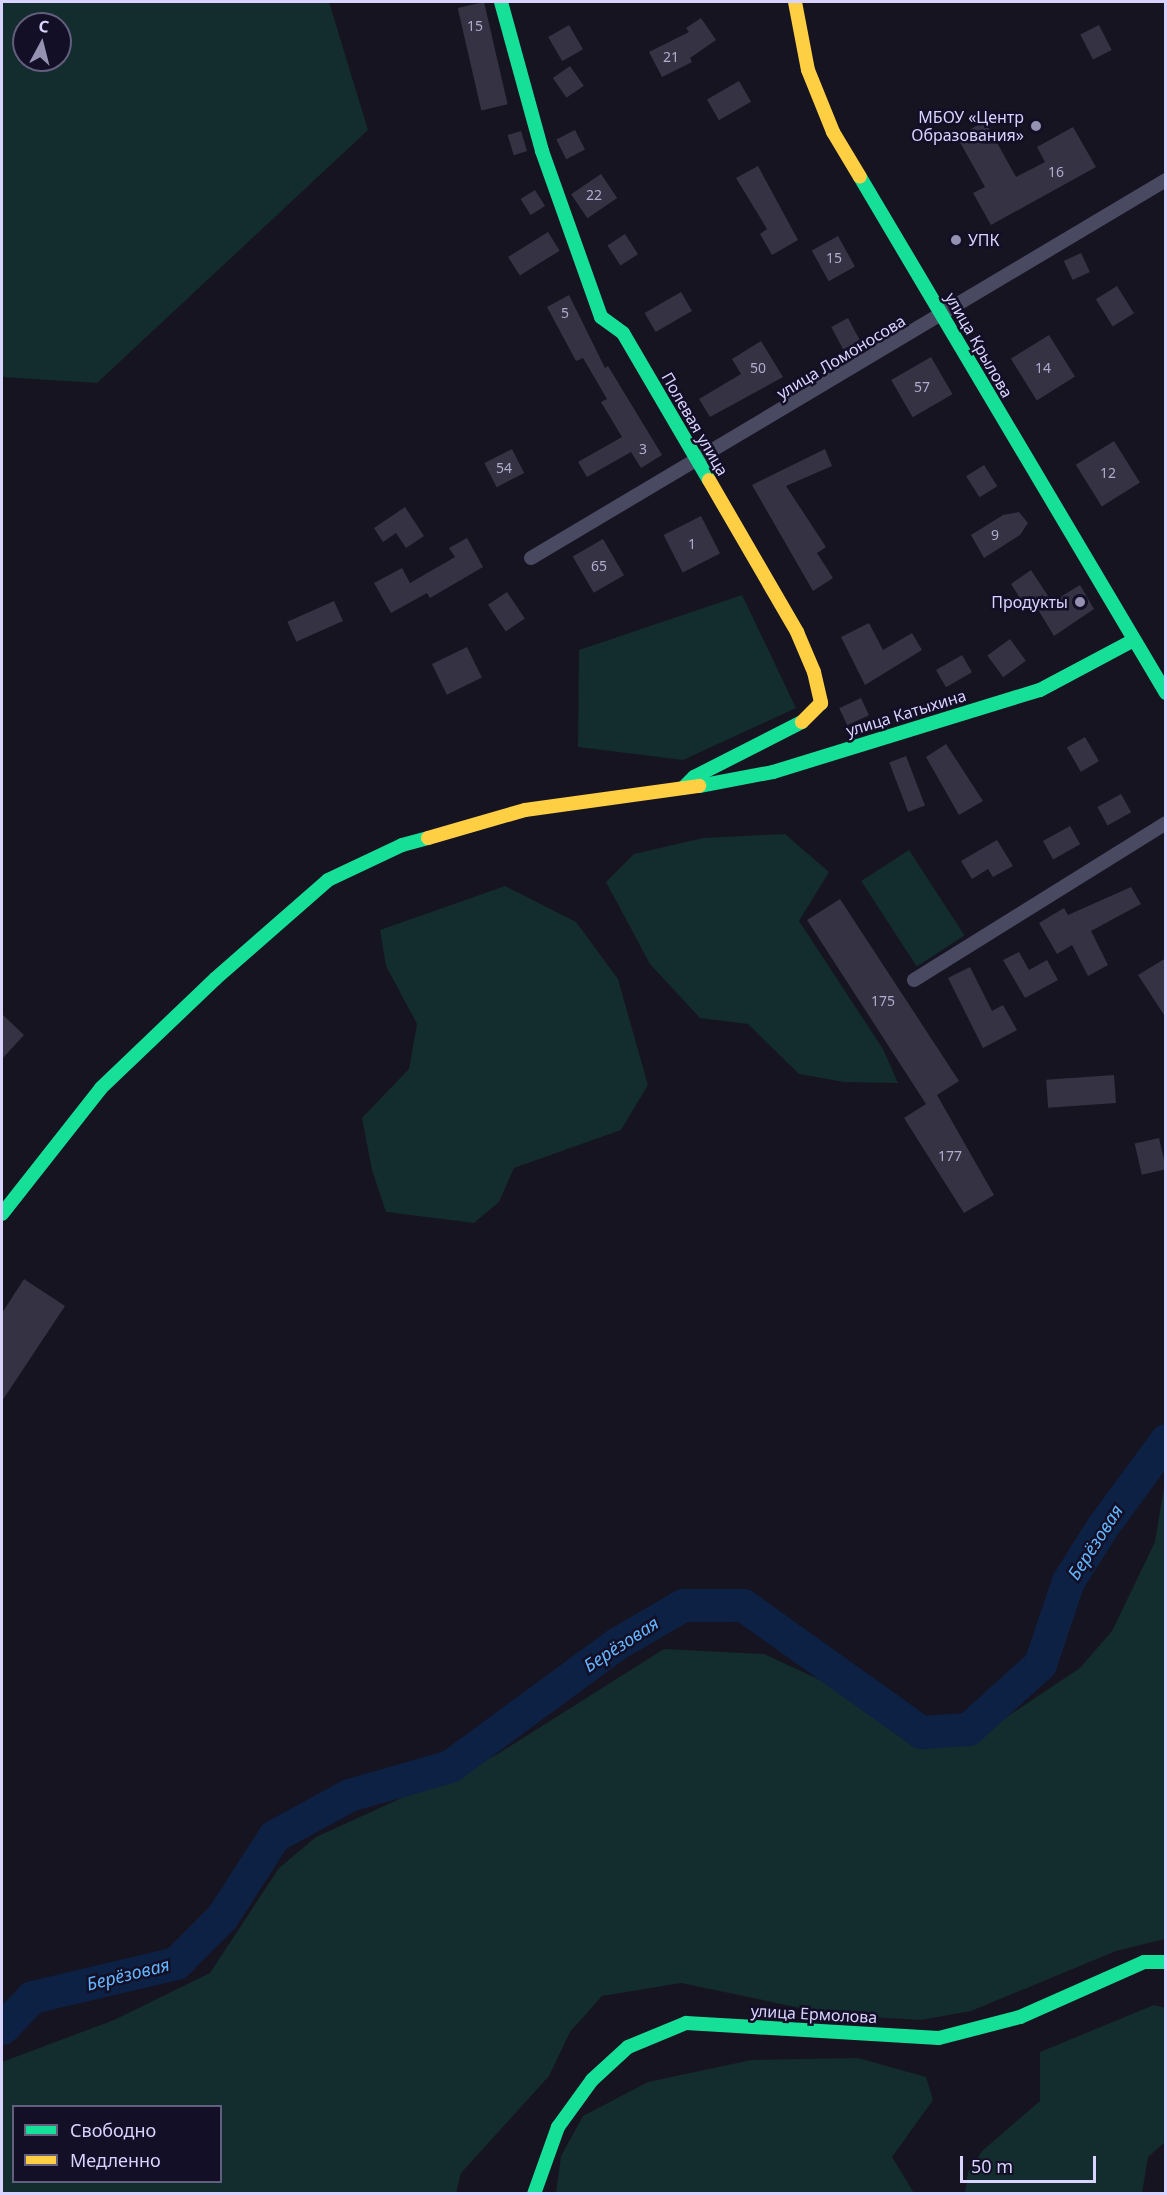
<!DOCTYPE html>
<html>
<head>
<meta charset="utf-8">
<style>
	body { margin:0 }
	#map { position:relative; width:1167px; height:2195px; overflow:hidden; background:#161421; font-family:"Noto Sans",sans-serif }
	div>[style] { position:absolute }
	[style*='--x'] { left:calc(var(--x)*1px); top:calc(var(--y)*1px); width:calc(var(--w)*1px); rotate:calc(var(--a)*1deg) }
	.green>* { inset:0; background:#132c2d; transform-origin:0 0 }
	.river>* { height:33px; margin:-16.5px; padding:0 16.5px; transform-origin:16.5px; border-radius:16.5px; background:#0d2144 }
	.building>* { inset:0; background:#343243; transform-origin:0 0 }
	.street>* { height:14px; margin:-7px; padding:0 7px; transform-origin:7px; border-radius:7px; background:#4a4962 }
	.fast>* { height:14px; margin:-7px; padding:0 7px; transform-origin:7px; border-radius:7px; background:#16e098 }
	.slow>* { height:14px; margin:-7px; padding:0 7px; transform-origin:7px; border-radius:7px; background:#ffcf43 }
	.dots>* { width:16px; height:16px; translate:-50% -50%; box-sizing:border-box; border:3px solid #130f26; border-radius:50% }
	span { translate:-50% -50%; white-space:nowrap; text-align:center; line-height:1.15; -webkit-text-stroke:5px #130f26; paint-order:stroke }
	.number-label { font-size:14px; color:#b0acd0 }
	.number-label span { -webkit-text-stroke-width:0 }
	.poi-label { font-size:16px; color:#d9d4ff }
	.right { translate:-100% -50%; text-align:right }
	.left { translate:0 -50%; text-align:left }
	.street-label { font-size:16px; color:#d9d4ff }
	.water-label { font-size:18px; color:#62b6ff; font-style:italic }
	.frame { position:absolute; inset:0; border:3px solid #d9d4ff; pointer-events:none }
	.legend { position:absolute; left:12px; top:2105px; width:210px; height:78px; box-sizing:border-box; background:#130f26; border:2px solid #625e7d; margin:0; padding:8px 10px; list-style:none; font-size:18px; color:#d9d4ff }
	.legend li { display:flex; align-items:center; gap:12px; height:30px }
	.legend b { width:30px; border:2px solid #625e7d }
	.north { position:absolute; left:12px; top:12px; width:60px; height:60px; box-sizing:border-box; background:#130f26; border:2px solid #625e7d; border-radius:50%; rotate:7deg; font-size:16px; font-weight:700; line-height:24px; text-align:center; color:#d9d4ff }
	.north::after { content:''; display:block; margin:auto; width:21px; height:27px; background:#9591b1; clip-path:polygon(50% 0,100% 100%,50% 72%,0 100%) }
	.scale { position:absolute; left:960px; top:2156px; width:136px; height:27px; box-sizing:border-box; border:3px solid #d9d4ff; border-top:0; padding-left:8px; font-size:18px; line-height:21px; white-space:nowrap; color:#d9d4ff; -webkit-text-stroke:4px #130f26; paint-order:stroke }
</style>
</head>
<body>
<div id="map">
	<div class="green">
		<div style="clip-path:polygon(evenodd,2px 2px,329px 2px,368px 130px,97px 383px,2px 377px,2px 2px,24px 24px,60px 24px,60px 60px,24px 60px,24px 24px)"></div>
		<div style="clip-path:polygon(742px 595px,796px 708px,683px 760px,578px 747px,579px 650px)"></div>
		<div style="clip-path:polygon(785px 834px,829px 872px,799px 921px,883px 1049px,898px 1083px,844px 1082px,799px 1074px,748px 1024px,700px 1018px,650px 964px,606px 882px,634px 854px,703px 838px)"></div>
		<div style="left:909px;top:850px;width:102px;height:57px;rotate:57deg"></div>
		<div style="clip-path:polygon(505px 886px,576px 922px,618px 979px,648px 1085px,621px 1130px,514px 1168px,499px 1202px,474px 1223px,386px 1212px,372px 1170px,362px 1118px,409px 1069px,417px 1024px,386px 966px,380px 930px)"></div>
		<div style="clip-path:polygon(evenodd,1165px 1481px,1165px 1939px,1116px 1951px,971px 2011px,921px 2020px,834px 2015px,681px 1983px,602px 1996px,570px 2032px,549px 2076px,461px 2173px,456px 2193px,2px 2193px,2px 2062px,114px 2020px,210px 1973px,279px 1868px,316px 1837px,496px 1755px,664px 1649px,764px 1654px,831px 1685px,908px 1738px,954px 1744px,978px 1736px,1080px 1668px,1112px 1631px,1155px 1542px,1165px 1481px,220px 2106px,220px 2182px,14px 2182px,14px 2106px,220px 2106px)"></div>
		<div style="clip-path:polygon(1154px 2005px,1165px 2008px,1165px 2142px,1148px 2157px,1142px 2193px,965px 2193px,968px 2172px,982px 2151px,1040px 2101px,1040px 2052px)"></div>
		<div style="clip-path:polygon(858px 2058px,926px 2077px,933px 2100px,892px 2157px,914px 2193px,556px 2193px,561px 2156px,583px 2116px,648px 2082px,751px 2060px)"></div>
	</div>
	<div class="river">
		<div style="--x:2;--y:2028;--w:43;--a:-45.9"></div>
		<div style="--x:32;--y:1997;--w:148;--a:-13.3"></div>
		<div style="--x:176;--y:1963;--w:65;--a:-45"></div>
		<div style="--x:222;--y:1917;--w:96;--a:-57.3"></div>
		<div style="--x:274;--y:1836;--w:85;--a:-28.7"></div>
		<div style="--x:349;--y:1795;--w:105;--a:-16"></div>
		<div style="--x:450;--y:1766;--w:206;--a:-36.3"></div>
		<div style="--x:616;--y:1644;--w:78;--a:-30.2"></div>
		<div style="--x:683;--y:1605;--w:60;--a:0"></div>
		<div style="--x:743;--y:1605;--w:219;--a:35.5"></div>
		<div style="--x:921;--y:1732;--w:47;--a:-3.7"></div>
		<div style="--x:968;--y:1729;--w:97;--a:-42.1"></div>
		<div style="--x:1040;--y:1664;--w:88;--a:-71.4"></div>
		<div style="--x:1068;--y:1581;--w:64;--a:-57.8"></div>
		<div style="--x:1102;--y:1527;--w:108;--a:-53.7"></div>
	</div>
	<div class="building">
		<div style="left:484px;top:2px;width:105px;height:27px;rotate:77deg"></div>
		<div style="clip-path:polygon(701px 18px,716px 40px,690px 58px,692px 62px,662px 77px,649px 52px,689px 32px,686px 28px)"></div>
		<div style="left:569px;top:25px;width:28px;height:24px;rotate:60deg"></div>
		<div style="left:1099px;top:25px;width:28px;height:21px;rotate:63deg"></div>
		<div style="left:570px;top:66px;width:24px;height:21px;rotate:55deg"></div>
		<div style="left:739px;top:81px;width:24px;height:37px;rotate:60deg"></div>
		<div style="clip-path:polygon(985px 121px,1016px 177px,1045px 162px,1037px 147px,1073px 127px,1096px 167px,991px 225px,973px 193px,985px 187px,957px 137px)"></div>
		<div style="left:575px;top:130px;width:22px;height:21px;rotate:63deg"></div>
		<div style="left:521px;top:131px;width:21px;height:14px;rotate:73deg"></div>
		<div style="clip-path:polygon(758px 166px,798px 240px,772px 255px,760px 234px,767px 229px,736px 178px)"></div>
		<div style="left:601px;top:174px;width:29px;height:36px;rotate:56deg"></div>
		<div style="left:535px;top:190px;width:19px;height:17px;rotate:58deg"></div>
		<div style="left:548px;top:232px;width:22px;height:47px;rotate:58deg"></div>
		<div style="left:625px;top:234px;width:24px;height:21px;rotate:57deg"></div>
		<div style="left:838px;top:236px;width:35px;height:30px;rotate:61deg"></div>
		<div style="left:1081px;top:253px;width:21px;height:19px;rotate:65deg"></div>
		<div style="left:1117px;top:286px;width:32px;height:25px;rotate:58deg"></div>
		<div style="left:681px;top:292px;width:22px;height:42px;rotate:60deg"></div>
		<div style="clip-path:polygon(569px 295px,605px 368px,608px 366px,662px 455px,641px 468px,631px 452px,587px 477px,578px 462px,622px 437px,601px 402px,607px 399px,583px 358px,576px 361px,547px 307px)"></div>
		<div style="left:848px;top:318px;width:27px;height:19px;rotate:62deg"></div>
		<div style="left:1049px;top:335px;width:49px;height:45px;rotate:58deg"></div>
		<div style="clip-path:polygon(761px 341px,783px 377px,710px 417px,699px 399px,741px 374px,732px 359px)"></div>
		<div style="left:931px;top:357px;width:43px;height:46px;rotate:60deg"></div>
		<div style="left:1114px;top:441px;width:49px;height:45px;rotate:58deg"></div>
		<div style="left:512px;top:449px;width:27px;height:31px;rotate:63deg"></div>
		<div style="clip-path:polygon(825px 449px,832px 466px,786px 486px,826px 547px,817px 553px,833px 578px,813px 591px,752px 485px)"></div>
		<div style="left:984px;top:465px;width:25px;height:21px;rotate:58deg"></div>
		<div style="clip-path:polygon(405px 507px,424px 536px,406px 548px,396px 533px,383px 542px,374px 528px)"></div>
		<div style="clip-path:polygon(1019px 512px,1028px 523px,1020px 535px,984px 558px,971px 535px,1003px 515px)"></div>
		<div style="left:701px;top:516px;width:42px;height:42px;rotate:63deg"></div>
		<div style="clip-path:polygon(467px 538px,483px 567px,430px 598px,427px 593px,391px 613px,374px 583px,402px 568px,410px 583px,455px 557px,449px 548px)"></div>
		<div style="left:603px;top:539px;width:42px;height:35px;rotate:60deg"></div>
		<div style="clip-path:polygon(1031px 570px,1052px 602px,1080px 585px,1094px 609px,1054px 636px,1031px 598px,1023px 603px,1011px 584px)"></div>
		<div style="left:507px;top:592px;width:32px;height:23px;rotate:56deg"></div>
		<div style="left:334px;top:601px;width:22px;height:51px;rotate:66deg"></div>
		<div style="clip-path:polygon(869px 623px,883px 650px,912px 633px,922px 650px,865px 685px,841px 637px)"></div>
		<div style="left:1010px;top:639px;width:27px;height:28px;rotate:54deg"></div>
		<div style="left:467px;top:647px;width:34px;height:39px;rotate:64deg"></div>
		<div style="left:962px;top:655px;width:20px;height:30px;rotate:60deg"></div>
		<div style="left:861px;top:698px;width:19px;height:24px;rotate:65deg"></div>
		<div style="left:1085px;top:737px;width:28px;height:21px;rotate:60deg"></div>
		<div style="clip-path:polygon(946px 744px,983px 801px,959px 815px,926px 757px)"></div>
		<div style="left:906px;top:756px;width:53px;height:18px;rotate:69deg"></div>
		<div style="left:1121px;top:794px;width:21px;height:27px;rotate:61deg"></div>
		<div style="left:1070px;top:826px;width:21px;height:31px;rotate:61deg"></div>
		<div style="clip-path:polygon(997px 840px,1013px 866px,993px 877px,988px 869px,972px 879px,961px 861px)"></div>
		<div style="clip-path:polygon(1131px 887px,1141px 904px,1091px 931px,1108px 965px,1088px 976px,1072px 945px,1057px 954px,1039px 923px,1064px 908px,1068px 915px)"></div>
		<div style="clip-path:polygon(840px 899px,959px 1081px,937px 1095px,994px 1195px,964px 1213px,904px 1118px,926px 1104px,807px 920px)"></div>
		<div style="clip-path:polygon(1019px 952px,1029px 970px,1047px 960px,1058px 980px,1025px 998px,1003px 960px)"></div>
		<div style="clip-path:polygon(1166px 958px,1166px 1018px,1138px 975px)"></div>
		<div style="clip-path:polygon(970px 967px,992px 1011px,1003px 1005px,1017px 1030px,983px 1048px,948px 978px)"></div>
		<div style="clip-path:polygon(2px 1014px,24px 1035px,2px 1059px)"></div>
		<div style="left:1114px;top:1075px;width:28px;height:68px;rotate:86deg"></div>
		<div style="left:1159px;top:1138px;width:32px;height:25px;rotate:77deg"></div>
		<div style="clip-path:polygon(24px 1279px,65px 1306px,2px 1401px,2px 1313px)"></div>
	</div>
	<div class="street">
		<div style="--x:531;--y:558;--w:739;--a:-30.76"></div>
		<div style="--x:914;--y:980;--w:297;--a:-31.9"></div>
	</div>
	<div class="fast">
		<div style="--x:501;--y:2;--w:155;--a:74.6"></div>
		<div style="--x:542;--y:151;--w:176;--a:70.4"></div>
		<div style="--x:601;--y:317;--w:27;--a:36"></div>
		<div style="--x:623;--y:333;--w:170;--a:59.7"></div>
		<div style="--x:860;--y:177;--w:600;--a:59.33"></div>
		<div style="--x:699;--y:786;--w:75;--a:-10.7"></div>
		<div style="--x:773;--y:772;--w:279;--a:-17.1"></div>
		<div style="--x:1040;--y:690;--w:104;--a:-28"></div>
		<div style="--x:683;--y:788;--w:16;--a:-45"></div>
		<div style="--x:694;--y:777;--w:121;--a:-27"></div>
		<div style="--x:2;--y:1214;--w:160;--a:-51.8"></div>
		<div style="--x:101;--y:1088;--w:158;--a:-43.7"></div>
		<div style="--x:215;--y:979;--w:150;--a:-41.2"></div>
		<div style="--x:328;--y:880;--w:82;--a:-25.3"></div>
		<div style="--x:402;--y:845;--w:27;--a:-15"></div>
		<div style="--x:534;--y:2194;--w:71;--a:-70.3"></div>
		<div style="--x:558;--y:2127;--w:58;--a:-54.1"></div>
		<div style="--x:592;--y:2080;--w:49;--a:-42.5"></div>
		<div style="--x:628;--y:2047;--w:63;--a:-22.5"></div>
		<div style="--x:686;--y:2023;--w:253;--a:3.4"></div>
		<div style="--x:939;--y:2038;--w:84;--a:-14.5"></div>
		<div style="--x:1020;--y:2017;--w:136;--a:-23.9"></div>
		<div style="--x:1144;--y:1962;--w:22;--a:0"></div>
	</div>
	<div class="slow">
		<div style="--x:795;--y:2;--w:69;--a:79.2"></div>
		<div style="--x:808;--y:70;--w:67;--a:68"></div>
		<div style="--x:833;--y:132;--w:52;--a:59"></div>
		<div style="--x:709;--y:480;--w:176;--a:59.9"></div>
		<div style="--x:797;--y:632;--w:43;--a:67"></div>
		<div style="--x:814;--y:672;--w:32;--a:77"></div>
		<div style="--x:821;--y:703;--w:27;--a:135"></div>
		<div style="--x:428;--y:838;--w:101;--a:-16.1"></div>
		<div style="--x:525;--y:810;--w:176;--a:-7.9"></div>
	</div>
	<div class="dots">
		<div style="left:1036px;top:126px;background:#9591b1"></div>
		<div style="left:956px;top:240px;background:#9591b1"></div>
		<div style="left:1080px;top:602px;background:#9591b1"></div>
	</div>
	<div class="number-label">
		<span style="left:475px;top:26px">15</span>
		<span style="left:671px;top:57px">21</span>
		<span style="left:1056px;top:172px">16</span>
		<span style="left:594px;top:195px">22</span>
		<span style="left:834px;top:258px">15</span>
		<span style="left:565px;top:313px">5</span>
		<span style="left:758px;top:368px">50</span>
		<span style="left:1043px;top:368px">14</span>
		<span style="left:922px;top:387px">57</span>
		<span style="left:643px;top:449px">3</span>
		<span style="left:504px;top:468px">54</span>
		<span style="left:1108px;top:473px">12</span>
		<span style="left:995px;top:535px">9</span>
		<span style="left:692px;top:544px">1</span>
		<span style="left:599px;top:566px">65</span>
		<span style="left:883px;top:1001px">175</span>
		<span style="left:950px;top:1156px">177</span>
	</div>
	<div class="poi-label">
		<span class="right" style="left:1024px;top:126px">МБОУ «Центр<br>Образования»</span>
		<span class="left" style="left:968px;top:240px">УПК</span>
		<span class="right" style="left:1068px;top:602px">Продукты</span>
	</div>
	<div class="street-label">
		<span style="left:979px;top:345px;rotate:60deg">улица Крылова</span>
		<span style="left:841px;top:357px;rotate:-31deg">улица Ломоносова</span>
		<span style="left:695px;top:424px;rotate:60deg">Полевая улица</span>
		<span style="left:906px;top:713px;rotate:-17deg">улица Катыхина</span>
		<span style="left:814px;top:2014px;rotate:3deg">улица Ермолова</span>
	</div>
	<div class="water-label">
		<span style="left:1095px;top:1542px;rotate:-57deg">Берёзовая</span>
		<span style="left:621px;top:1644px;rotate:-33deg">Берёзовая</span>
		<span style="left:128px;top:1974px;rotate:-14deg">Берёзовая</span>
	</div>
	<div class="frame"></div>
	<ul class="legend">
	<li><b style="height:8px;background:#16e098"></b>Свободно</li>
	<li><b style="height:8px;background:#ffcf43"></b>Медленно</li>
	</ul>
	<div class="north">С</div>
	<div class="scale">50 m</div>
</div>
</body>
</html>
